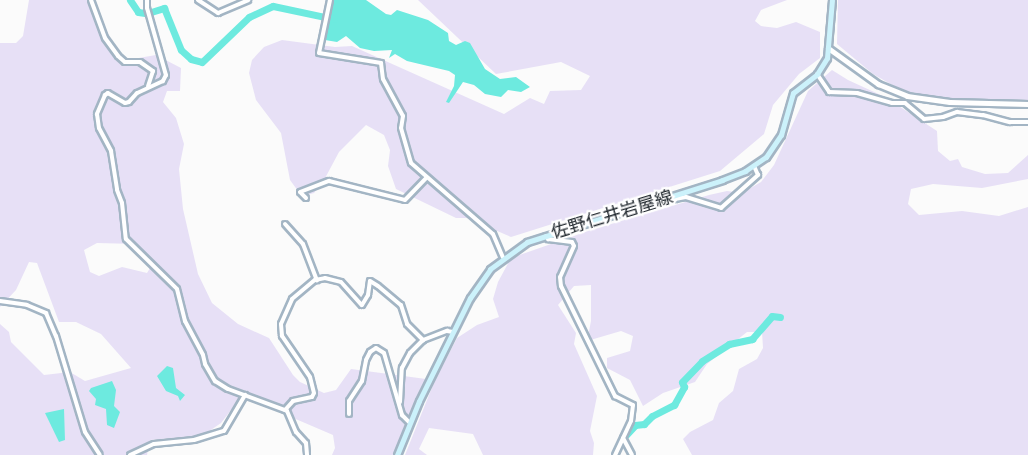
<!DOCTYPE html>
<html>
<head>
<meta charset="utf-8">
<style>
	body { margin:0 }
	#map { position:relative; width:1028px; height:455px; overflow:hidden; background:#fbfbfb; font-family:Inter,"Noto Sans JP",sans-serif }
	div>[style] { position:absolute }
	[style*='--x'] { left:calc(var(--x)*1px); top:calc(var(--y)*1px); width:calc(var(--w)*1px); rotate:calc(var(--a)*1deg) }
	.green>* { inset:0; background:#e7e0f6 }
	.water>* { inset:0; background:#6deadf }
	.river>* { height:7px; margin:-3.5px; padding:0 3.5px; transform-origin:3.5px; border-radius:3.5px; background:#6deadf }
	.roads { filter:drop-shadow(2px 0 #a3b5c4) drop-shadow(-2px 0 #a3b5c4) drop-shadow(0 2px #a3b5c4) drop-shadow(0 -2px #a3b5c4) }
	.minor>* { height:4px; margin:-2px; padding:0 2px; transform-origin:2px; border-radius:2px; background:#fff }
	.tertiary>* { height:5px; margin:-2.5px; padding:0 2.5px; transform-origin:2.5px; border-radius:2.5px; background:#fff }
	.secondary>* { height:5px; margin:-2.5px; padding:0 2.5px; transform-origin:2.5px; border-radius:2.5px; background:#ccf2fb }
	span { translate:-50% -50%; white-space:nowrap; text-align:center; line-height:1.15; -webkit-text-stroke:4.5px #fff; paint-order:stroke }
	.street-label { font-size:18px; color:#232a30 }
</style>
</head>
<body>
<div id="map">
	<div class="green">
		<div style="clip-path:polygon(evenodd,29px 0,87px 0,100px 17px,107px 37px,120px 55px,127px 60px,156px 55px,181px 68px,180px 91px,167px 91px,163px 102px,176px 118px,184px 144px,179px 169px,183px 209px,198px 274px,212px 303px,238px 324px,269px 338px,293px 375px,300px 382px,324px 393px,336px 390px,351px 369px,426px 379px,405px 424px,394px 455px,332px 455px,335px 448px,333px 435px,284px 414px,250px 393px,238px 401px,221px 423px,208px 432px,196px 436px,150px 440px,147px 455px,0 455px,0 324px,9px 332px,11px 342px,44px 375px,70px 372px,85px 381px,131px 368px,101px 334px,76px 322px,59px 322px,37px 263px,29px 262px,16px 290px,0 307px,0 43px,16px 43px,23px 36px,29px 0,97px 243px,136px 244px,153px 263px,147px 273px,122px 267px,99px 276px,90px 272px,84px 250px,97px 243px)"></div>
		<div style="clip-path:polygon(418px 0,787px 0,761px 10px,755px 21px,761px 26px,777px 28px,796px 22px,820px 32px,820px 58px,799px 74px,773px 105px,764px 134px,720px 171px,511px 237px,467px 218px,456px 218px,396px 189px,388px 166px,390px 150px,384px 135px,366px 125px,339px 152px,323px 182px,314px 193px,307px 195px,298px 191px,290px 180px,281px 133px,256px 100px,249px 73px,252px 60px,264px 47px,282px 40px,335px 47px,352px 46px,504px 114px,530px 98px,544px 104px,550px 91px,581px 90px,590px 76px,561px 62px,496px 74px)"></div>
		<div style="clip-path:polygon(838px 0,1028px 0,1028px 100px,940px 98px,901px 90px,873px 74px,837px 44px)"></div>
		<div style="clip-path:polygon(832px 70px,848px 80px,885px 97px,937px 131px,938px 151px,950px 161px,958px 159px,962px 167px,985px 174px,1008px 173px,1028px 155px,1028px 179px,982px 188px,933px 184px,911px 189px,908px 204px,919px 215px,962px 211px,999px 216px,1028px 207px,1028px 455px,692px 455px,683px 439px,690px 432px,713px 420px,719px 403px,733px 391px,739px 369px,757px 359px,763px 348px,762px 332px,747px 332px,707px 364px,695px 382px,663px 393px,643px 406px,630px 380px,607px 368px,607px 358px,630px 351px,633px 336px,621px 331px,587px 341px,591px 321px,591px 285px,574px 286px,558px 305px,576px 333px,574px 344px,597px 396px,590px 431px,594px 443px,593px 455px,483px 455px,473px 434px,429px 428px,419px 449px,427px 455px,405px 455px,435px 380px,457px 338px,477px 325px,499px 317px,493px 299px,498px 282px,511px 258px,591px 230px,709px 195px,727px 191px,742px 193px,761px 182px,774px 165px,808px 91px)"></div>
	</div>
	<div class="water">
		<div style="clip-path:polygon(333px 0,366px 0,386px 14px,391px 15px,397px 10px,428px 20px,448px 33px,449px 41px,456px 45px,465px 41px,470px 43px,485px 69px,500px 79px,516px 77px,530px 87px,521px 92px,508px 90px,501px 97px,485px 94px,474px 85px,463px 82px,449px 103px,446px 102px,454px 86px,455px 75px,449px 71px,407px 61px,395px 54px,389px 58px,392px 50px,374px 51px,360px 48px,346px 36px,337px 42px,325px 40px)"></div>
		<div style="clip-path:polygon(167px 366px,173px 368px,176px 388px,185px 395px,180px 401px,178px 396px,166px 391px,157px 376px)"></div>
		<div style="clip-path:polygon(112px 381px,116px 390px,114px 406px,120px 412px,114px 428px,107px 425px,106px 409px,95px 405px,96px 399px,89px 391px,91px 388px)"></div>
		<div style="clip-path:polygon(64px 409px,65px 440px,59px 442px,45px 413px)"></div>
	</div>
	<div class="river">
		<div style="--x:130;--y:0;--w:14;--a:56"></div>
		<div style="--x:138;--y:12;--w:7;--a:8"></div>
		<div style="--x:151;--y:12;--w:14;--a:-17"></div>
		<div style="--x:164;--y:8;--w:45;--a:68"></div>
		<div style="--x:181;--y:50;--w:13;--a:42"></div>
		<div style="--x:191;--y:59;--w:11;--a:15"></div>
		<div style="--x:202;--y:62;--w:65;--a:-43.8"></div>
		<div style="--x:249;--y:17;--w:26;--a:-25"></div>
		<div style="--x:273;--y:6;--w:62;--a:12"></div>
		<div style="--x:624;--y:437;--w:16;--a:-47"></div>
		<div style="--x:635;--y:425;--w:9;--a:-6"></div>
		<div style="--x:644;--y:424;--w:11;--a:-45"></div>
		<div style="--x:652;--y:416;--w:25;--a:-27"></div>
		<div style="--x:674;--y:405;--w:21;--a:-61"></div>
		<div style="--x:684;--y:387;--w:5;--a:-112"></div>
		<div style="--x:682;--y:382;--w:29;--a:-46"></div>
		<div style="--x:702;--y:361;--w:32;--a:-32"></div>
		<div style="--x:729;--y:344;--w:24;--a:-12"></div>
		<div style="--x:752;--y:339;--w:30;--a:-49"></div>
		<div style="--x:772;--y:316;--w:8;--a:7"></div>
	</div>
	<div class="roads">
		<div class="minor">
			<div style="--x:91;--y:0;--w:40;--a:69.8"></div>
			<div style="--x:105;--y:38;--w:22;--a:54"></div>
			<div style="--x:118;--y:56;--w:9;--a:41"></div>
			<div style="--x:125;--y:62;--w:15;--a:0"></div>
			<div style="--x:140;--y:62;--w:16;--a:35"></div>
			<div style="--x:153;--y:71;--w:16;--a:108"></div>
			<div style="--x:147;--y:0;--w:8;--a:90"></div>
			<div style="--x:147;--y:8;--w:70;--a:74.2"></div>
			<div style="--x:166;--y:75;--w:7;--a:117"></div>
			<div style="--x:163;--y:81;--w:29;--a:155"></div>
			<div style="--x:137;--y:93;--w:12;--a:132"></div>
			<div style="--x:129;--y:102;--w:4;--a:166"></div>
			<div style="--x:125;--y:103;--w:20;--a:-150"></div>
			<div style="--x:108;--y:93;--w:4;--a:146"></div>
			<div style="--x:105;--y:95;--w:21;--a:113"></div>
			<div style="--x:97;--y:114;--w:14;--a:82"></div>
			<div style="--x:99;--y:128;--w:26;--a:62"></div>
			<div style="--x:111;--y:151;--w:39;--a:81"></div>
			<div style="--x:117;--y:190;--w:14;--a:69"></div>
			<div style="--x:122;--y:203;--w:36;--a:84"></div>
			<div style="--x:126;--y:239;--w:71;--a:44.4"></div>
			<div style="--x:177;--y:289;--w:33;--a:76"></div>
			<div style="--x:185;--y:321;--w:38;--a:62"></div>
			<div style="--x:203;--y:355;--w:9;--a:77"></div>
			<div style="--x:205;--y:364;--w:20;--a:60"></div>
			<div style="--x:215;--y:381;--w:15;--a:32"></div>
			<div style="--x:228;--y:389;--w:63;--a:20.4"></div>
			<div style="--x:287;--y:411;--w:23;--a:67"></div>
			<div style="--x:296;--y:432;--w:15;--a:48"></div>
			<div style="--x:306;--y:443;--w:12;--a:85"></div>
			<div style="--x:198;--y:0;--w:24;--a:33"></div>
			<div style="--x:218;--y:13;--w:33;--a:-23"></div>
			<div style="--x:330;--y:0;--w:54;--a:101.7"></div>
			<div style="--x:319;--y:53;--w:63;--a:9.2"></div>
			<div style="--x:381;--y:63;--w:16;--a:83"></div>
			<div style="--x:383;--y:79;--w:42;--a:61.6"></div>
			<div style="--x:403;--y:116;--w:12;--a:99"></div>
			<div style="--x:401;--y:128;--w:36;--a:74"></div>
			<div style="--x:411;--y:163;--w:108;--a:40.9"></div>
			<div style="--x:493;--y:234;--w:25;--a:67"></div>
			<div style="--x:817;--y:74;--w:22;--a:56"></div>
			<div style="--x:829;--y:92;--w:28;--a:2"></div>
			<div style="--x:857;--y:93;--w:36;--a:16"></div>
			<div style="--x:892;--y:103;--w:13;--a:0"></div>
			<div style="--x:905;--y:103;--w:25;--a:40"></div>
			<div style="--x:924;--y:119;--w:19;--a:-6"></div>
			<div style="--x:943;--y:117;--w:15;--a:-20"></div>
			<div style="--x:957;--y:112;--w:26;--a:7"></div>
			<div style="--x:983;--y:115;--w:28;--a:15"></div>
			<div style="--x:1010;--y:122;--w:18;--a:0"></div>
			<div style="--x:673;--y:196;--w:4;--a:56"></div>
			<div style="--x:675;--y:199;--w:11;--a:-10"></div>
			<div style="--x:686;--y:197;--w:37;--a:17"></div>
			<div style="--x:721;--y:208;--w:50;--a:-41.7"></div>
			<div style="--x:758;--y:175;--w:10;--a:-114"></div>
			<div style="--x:306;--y:198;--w:8;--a:-135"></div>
			<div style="--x:300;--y:192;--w:31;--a:-21"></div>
			<div style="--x:329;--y:181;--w:78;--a:14"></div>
			<div style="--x:405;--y:200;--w:30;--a:-46"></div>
			<div style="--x:285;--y:224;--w:27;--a:48"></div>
			<div style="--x:303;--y:244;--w:39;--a:69"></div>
			<div style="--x:546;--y:236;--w:4;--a:56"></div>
			<div style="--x:548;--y:239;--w:24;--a:7"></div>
			<div style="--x:572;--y:242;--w:4;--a:63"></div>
			<div style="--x:574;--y:246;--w:34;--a:114"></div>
			<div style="--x:560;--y:277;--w:9;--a:84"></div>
			<div style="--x:561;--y:286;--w:123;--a:63.9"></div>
			<div style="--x:615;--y:396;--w:20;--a:27"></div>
			<div style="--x:633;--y:405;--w:16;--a:97"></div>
			<div style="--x:631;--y:421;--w:38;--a:115"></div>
			<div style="--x:0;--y:301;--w:27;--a:8"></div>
			<div style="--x:27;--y:305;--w:21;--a:23"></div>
			<div style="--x:46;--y:313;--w:25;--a:67"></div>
			<div style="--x:56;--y:336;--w:100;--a:73.2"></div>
			<div style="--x:85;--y:432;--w:27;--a:57"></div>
			<div style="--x:400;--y:402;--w:34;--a:-87"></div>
			<div style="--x:402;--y:368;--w:17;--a:-62"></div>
			<div style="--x:410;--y:353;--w:18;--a:-45"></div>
			<div style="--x:423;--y:340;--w:26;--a:-21"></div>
			<div style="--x:447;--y:331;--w:6;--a:9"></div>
			<div style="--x:285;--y:410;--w:12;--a:-48"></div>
			<div style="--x:293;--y:401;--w:19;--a:-12"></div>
			<div style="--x:312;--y:397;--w:4;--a:-63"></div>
			<div style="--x:314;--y:393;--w:16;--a:-104"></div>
			<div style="--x:310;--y:377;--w:50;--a:-124.3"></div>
			<div style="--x:282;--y:336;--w:12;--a:-95"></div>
			<div style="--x:281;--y:324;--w:27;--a:-66"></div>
			<div style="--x:292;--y:299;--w:30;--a:-40"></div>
			<div style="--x:315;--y:280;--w:10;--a:-11"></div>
			<div style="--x:325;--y:278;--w:16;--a:14"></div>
			<div style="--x:341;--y:282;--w:31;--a:48"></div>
			<div style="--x:362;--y:305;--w:12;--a:-59"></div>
			<div style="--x:368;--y:295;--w:14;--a:-82"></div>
			<div style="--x:370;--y:281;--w:9;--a:32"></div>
			<div style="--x:378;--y:286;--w:30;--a:40"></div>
			<div style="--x:401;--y:305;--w:20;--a:72"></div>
			<div style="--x:407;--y:324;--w:23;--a:45"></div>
			<div style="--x:349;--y:414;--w:13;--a:-90"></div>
			<div style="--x:349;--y:401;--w:24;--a:-57"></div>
			<div style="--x:362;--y:381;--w:21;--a:-79"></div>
			<div style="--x:366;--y:360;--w:9;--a:-63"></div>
			<div style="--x:370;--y:352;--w:7;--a:-34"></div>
			<div style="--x:376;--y:348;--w:9;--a:32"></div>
			<div style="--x:384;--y:353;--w:65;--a:73.8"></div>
			<div style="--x:402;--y:415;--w:10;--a:45"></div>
			<div style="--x:623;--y:438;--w:19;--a:62"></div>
			<div style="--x:130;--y:455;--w:26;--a:-25"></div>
			<div style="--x:154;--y:444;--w:40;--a:-5.7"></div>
			<div style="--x:194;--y:440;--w:31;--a:-17"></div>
			<div style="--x:224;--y:431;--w:42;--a:-59.7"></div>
		</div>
		<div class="tertiary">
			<div style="--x:828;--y:48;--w:62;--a:35.8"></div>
			<div style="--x:878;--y:84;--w:31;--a:22"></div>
			<div style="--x:907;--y:96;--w:43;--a:7.9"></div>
			<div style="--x:950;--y:102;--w:78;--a:1.5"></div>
		</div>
		<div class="secondary">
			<div style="--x:397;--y:455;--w:58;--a:-67.8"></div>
			<div style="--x:419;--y:401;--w:115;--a:-63.7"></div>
			<div style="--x:470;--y:298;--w:35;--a:-55"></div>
			<div style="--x:490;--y:269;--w:46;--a:-36.1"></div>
			<div style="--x:527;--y:242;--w:205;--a:-17.6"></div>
			<div style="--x:722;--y:180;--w:25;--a:-21"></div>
			<div style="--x:745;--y:171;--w:25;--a:-34"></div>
			<div style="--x:766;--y:157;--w:27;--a:-56"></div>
			<div style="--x:781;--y:135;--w:44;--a:-74.1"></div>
			<div style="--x:793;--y:93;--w:31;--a:-38"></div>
			<div style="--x:817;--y:74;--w:19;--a:-58"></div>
			<div style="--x:827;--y:58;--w:58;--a:-85.1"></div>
		</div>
	</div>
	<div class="street-label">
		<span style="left:612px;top:215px;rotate:-17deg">佐野仁井岩屋線</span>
	</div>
</div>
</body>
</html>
